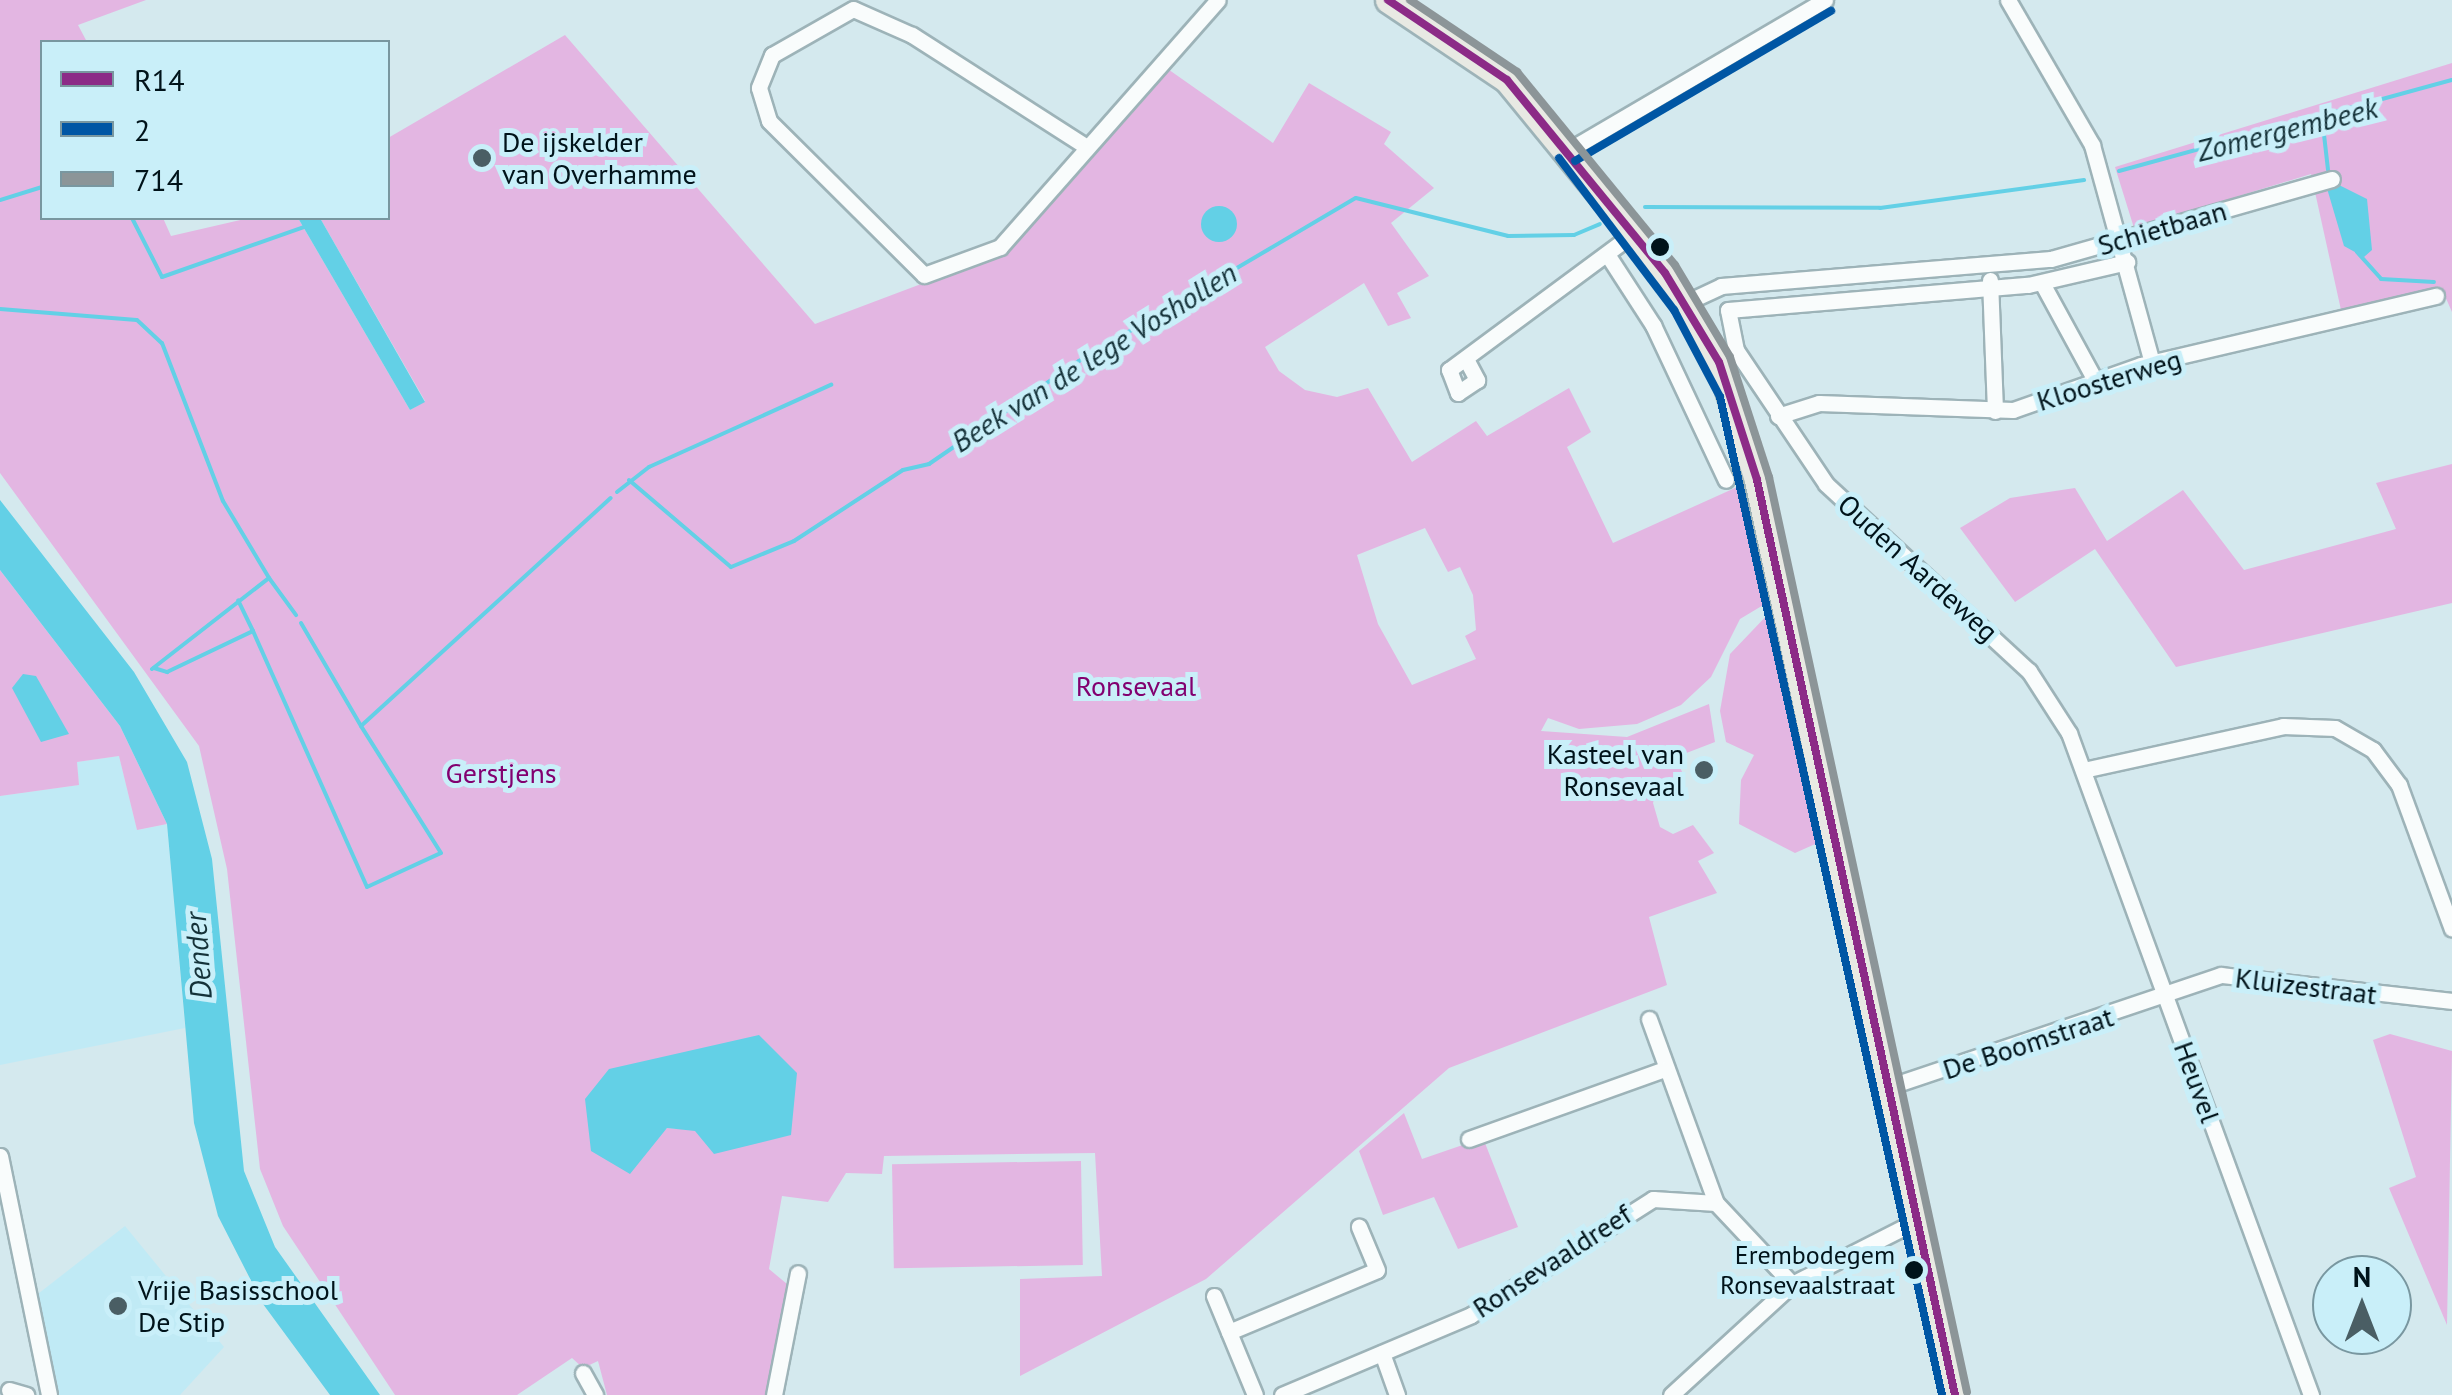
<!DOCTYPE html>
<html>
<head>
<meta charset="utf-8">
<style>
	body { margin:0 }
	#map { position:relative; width:2452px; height:1395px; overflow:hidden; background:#d4e9ee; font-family:"PT Sans",sans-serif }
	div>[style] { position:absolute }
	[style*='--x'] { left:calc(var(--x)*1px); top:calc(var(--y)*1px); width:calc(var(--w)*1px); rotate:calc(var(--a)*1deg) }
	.built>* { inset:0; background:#c0eaf5 }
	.green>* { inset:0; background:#e3b6e2; transform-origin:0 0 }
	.water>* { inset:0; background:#63d0e6 }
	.round { border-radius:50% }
	.stream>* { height:4px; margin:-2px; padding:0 2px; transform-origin:2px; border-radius:2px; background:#63d0e6 }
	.roads { filter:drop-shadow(2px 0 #9db3b8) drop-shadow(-2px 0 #9db3b8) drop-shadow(0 2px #9db3b8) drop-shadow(0 -2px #9db3b8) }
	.minor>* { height:15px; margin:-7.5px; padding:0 7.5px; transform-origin:7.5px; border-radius:7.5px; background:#f9fcfc }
	.primary>* { height:25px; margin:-12.5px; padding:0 12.5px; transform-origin:12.5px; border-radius:12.5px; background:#e8e9e3 }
	.bus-1>* { height:8px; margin:-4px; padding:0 4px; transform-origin:4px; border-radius:4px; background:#8c2b87 }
	.bus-2>* { height:8px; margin:-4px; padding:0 4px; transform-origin:4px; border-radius:4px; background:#0056a4 }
	.bus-3>* { height:8px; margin:-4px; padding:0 4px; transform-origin:4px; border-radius:4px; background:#8c9598 }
	.dots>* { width:28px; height:28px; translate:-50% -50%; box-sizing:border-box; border:5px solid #c9eff9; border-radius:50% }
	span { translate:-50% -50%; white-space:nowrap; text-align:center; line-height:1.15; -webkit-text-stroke:10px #c9eff9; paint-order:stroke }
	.bus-label { font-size:26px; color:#00131a }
	.right { translate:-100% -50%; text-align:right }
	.poi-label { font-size:28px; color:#00131a }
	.left { translate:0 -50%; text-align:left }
	.street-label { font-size:28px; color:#00131a }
	.park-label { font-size:28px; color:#820070 }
	.water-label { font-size:30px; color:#153239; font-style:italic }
	.legend { position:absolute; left:40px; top:40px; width:350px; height:180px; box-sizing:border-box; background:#c9eff9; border:2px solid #7997a0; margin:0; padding:12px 18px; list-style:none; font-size:30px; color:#00131a }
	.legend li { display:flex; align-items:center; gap:20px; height:50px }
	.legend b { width:50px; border:2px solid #7997a0 }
	.north { position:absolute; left:2312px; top:1255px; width:100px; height:100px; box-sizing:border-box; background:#c9eff9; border:2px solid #7997a0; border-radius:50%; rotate:0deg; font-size:28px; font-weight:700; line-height:40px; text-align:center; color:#00131a }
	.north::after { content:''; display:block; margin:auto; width:35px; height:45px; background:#4a5e64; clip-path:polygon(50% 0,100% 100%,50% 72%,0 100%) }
</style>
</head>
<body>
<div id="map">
	<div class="built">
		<div style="clip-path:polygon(119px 756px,137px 830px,167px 824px,185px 1028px,0 1065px,0 796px,79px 785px,77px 762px)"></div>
		<div style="clip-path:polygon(125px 1226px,224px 1347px,180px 1395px,55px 1395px,34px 1297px)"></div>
	</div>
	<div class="green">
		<div style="clip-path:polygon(evenodd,0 0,146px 0,78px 25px,87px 42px,42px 42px,42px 218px,163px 218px,171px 236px,249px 218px,298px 218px,410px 410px,425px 401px,320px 218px,388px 218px,388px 138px,565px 35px,815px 324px,1006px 252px,1165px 67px,1273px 143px,1309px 83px,1391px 132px,1384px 144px,1434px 188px,1391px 223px,1429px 276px,1397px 293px,1411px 318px,1388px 326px,1364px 283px,1265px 347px,1279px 371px,1305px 390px,1337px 397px,1368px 388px,1412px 462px,1476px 421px,1487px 436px,1569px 388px,1591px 432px,1567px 447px,1613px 543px,1746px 483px,1770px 601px,1740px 619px,1711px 677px,1681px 705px,1637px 724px,1579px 729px,1548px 718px,1541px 731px,1627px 737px,1709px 704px,1715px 742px,1676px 757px,1682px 772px,1657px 788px,1653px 803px,1660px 827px,1673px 834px,1693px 825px,1714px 853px,1698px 861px,1717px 893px,1649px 917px,1667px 985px,1449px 1068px,1206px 1279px,1020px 1376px,1020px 1279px,1102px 1276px,1095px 1153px,884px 1156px,882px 1174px,846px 1173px,828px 1202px,782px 1196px,769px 1269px,787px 1284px,765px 1395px,607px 1395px,598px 1361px,583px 1368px,572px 1358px,517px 1395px,395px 1395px,283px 1226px,260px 1169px,227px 869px,199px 746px,0 473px,0 0,1425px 528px,1448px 572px,1460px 567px,1473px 595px,1476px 630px,1465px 636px,1476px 659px,1412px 685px,1378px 624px,1357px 555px,1425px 528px,0 0,642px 1068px,791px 1135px,667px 1128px,647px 1148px,609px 1069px,642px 1068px)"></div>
		<div style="clip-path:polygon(2452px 63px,2452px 312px,2441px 287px,2341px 310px,2311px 174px,2134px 228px,2115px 167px)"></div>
		<div style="clip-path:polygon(2452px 464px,2452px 603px,2176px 667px,2095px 549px,2015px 602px,1960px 528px,2010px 498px,2075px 488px,2107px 541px,2183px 490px,2244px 570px,2396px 529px,2376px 483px)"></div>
		<div style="clip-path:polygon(0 570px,120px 726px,167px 824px,137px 830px,119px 756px,77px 762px,79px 785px,0 796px)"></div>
		<div style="clip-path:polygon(1772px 610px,1822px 841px,1795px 853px,1739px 824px,1741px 780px,1754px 755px,1726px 742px,1720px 711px,1730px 654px)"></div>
		<div style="clip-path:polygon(2390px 1034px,2452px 1051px,2447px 1325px,2389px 1188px,2416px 1177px,2373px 1040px)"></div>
		<div style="clip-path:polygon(1404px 1113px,1422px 1159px,1483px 1138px,1518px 1227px,1458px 1249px,1434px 1197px,1383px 1215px,1359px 1151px)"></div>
		<div style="left:1081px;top:1161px;width:104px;height:189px;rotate:89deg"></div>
	</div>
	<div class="water">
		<div style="clip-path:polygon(2335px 183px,2367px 199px,2372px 250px,2364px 257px,2344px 246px,2326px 185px)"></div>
		<div class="round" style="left:1201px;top:206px;width:36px;height:36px"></div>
		<div style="clip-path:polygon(298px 218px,320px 218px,425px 402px,410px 410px)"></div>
		<div style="clip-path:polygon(0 500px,134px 672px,187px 762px,212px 859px,244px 1171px,275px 1247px,380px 1395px,330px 1395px,263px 1304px,218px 1216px,194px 1123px,167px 824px,120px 726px,0 570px)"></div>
		<div style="clip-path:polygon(23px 674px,36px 676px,69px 734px,41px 742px,12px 688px)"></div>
		<div style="clip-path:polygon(759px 1035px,797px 1073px,791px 1135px,714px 1154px,695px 1131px,667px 1128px,630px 1174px,591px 1151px,585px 1099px,609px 1069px)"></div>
	</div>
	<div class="stream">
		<div style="--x:2322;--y:117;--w:53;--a:83.5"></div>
		<div style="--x:2119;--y:171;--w:345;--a:-15.3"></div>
		<div style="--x:0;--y:200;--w:44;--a:-17.2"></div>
		<div style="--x:1645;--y:207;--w:235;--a:0.2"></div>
		<div style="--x:1880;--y:208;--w:206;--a:-7.8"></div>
		<div style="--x:132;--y:218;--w:66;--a:63"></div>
		<div style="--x:162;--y:277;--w:151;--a:-19.4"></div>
		<div style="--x:2357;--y:252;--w:36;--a:48"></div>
		<div style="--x:2381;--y:279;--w:53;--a:3.2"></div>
		<div style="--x:0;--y:309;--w:137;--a:4.6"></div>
		<div style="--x:137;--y:320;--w:34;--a:43"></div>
		<div style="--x:162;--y:343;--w:169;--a:68.9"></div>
		<div style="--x:223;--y:501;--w:90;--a:59.1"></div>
		<div style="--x:629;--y:480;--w:134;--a:40.5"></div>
		<div style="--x:731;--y:567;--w:68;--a:-22.4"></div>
		<div style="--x:794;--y:541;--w:130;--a:-33.1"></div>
		<div style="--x:903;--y:470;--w:27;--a:-13"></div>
		<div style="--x:929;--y:464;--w:182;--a:-34.5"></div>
		<div style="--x:1079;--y:361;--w:321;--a:-30.5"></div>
		<div style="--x:1356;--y:198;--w:157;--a:14"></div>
		<div style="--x:1508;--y:236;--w:66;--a:-0.9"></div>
		<div style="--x:1574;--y:235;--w:28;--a:-23"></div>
		<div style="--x:617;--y:492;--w:41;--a:-38"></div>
		<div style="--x:649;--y:467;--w:200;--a:-24.3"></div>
		<div style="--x:301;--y:623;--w:119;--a:59.8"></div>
		<div style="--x:361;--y:726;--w:338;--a:-42.4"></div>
		<div style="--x:253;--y:631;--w:280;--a:66"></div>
		<div style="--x:367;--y:887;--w:81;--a:-24.7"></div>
		<div style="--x:441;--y:853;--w:150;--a:-122.2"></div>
		<div style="--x:154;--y:668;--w:14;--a:17"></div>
		<div style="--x:167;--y:672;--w:95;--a:-25.5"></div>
		<div style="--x:253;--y:631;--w:34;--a:-116"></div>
		<div style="--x:152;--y:669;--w:148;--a:-37.9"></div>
		<div style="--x:269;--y:578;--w:46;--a:53.9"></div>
	</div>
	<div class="roads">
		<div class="minor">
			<div style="--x:2008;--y:0;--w:168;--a:59.9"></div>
			<div style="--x:2092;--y:145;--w:226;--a:74.6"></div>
			<div style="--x:1082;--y:144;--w:202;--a:-147.3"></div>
			<div style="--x:912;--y:35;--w:64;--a:-156.2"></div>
			<div style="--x:853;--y:9;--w:93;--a:150.4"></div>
			<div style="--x:772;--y:55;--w:35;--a:112"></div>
			<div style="--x:759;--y:88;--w:34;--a:73"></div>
			<div style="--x:769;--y:121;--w:218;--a:44.8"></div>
			<div style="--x:924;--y:275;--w:81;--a:-20.2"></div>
			<div style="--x:1000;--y:247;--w:329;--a:-48.6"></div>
			<div style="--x:1569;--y:150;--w:297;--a:-30.4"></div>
			<div style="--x:1607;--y:254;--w:85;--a:57.1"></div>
			<div style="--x:1653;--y:325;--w:171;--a:64.8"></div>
			<div style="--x:1990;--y:280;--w:131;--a:87.8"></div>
			<div style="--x:2042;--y:283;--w:113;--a:61.4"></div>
			<div style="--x:1685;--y:303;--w:40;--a:-25"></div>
			<div style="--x:1721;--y:286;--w:331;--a:-4.7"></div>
			<div style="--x:2051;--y:259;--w:292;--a:-15.9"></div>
			<div style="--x:1728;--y:310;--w:41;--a:78.7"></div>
			<div style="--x:1736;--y:350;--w:161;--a:56.1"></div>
			<div style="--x:1826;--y:484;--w:276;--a:42.7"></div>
			<div style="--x:2029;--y:671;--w:74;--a:57.2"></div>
			<div style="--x:2069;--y:733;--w:705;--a:69.92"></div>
			<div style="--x:1728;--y:310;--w:301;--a:-4.8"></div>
			<div style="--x:2028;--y:285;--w:102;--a:-13.1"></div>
			<div style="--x:1466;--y:359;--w:24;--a:62"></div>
			<div style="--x:1477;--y:380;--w:23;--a:146"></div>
			<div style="--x:1458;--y:393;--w:25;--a:-111"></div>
			<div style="--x:1449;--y:370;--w:229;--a:-36.5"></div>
			<div style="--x:1778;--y:416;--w:43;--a:-17.6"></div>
			<div style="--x:1819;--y:403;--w:194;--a:2.1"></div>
			<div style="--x:2013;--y:410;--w:136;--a:-19.4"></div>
			<div style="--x:2141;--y:365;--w:303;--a:-13.2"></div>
			<div style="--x:2088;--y:769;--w:200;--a:-12.4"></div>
			<div style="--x:2283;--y:726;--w:52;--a:2.2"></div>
			<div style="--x:2335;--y:728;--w:44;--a:30.1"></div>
			<div style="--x:2373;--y:750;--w:44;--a:53.4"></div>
			<div style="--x:2399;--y:785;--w:153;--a:69.8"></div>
			<div style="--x:1649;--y:1019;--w:196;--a:70"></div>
			<div style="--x:1891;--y:1086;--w:348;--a:-18.6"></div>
			<div style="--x:2221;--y:975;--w:232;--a:6.4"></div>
			<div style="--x:1469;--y:1139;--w:207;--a:-19.7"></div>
			<div style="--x:0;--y:1156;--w:244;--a:78.4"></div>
			<div style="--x:1792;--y:1284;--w:139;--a:-26.9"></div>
			<div style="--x:1214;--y:1296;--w:107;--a:67.5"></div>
			<div style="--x:1229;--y:1332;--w:160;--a:-22.7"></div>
			<div style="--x:1377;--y:1270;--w:47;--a:-112.7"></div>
			<div style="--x:1382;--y:1353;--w:45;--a:70.3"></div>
			<div style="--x:583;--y:1373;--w:25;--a:61"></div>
			<div style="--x:9;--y:1390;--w:18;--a:16"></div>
			<div style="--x:774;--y:1395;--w:124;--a:-78.9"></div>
			<div style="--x:1282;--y:1395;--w:205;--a:-22.9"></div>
			<div style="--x:1471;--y:1315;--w:216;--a:-32.5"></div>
			<div style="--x:1653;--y:1199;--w:63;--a:3.6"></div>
			<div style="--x:1716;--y:1203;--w:111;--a:46.8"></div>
			<div style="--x:1671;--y:1395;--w:164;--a:-42.5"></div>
		</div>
		<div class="primary">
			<div style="--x:1388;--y:0;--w:143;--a:33.9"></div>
			<div style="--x:1507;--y:80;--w:249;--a:50.7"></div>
			<div style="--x:1665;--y:273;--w:104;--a:58.8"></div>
			<div style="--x:1719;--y:362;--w:124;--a:72.1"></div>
			<div style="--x:1757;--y:480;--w:936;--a:77.79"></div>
		</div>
	</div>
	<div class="bus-1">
		<div style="--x:1388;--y:0;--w:143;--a:33.9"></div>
		<div style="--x:1507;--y:80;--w:249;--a:50.7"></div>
		<div style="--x:1665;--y:273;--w:104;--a:58.8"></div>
		<div style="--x:1719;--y:362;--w:124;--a:72.1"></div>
		<div style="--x:1757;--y:480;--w:936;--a:77.79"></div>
	</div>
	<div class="bus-2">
		<div style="--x:1559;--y:158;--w:191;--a:52.9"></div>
		<div style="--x:1674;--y:310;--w:98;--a:62.1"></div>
		<div style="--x:1720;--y:397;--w:1022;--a:77.46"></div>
		<div style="--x:1575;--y:161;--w:297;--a:-30.4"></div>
	</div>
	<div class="bus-3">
		<div style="--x:1410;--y:0;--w:129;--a:33.9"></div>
		<div style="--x:1517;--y:72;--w:249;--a:50.7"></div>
		<div style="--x:1675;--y:265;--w:107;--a:59.1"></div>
		<div style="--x:1730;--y:357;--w:126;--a:72"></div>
		<div style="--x:1769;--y:477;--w:936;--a:77.79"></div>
	</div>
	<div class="dots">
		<div style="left:482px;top:158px;background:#4a5e64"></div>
		<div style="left:1660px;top:247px;background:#00131a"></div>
		<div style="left:1704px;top:770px;background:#4a5e64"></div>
		<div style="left:1914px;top:1270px;background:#00131a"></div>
		<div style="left:118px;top:1306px;background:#4a5e64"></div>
	</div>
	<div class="bus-label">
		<span class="right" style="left:1895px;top:1270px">Erembodegem<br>Ronsevaalstraat</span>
	</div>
	<div class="poi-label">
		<span class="left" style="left:502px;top:158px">De ijskelder<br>van Overhamme</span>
		<span class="right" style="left:1684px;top:770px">Kasteel van<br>Ronsevaal</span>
		<span class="left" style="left:138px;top:1306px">Vrije Basisschool<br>De Stip</span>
	</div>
	<div class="street-label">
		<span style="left:2162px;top:228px;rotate:-16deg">Schietbaan</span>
		<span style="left:2109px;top:380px;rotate:-17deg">Kloosterweg</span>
		<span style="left:1918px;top:568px;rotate:42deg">Ouden Aardeweg</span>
		<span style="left:2306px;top:986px;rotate:7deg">Kluizestraat</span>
		<span style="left:2028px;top:1043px;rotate:-18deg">De Boomstraat</span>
		<span style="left:2197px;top:1082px;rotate:70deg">Heuvel</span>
		<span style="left:1552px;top:1261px;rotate:-33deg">Ronsevaaldreef</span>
	</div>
	<div class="park-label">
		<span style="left:1136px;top:686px">Ronsevaal</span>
		<span style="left:501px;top:773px">Gerstjens</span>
	</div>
	<div class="water-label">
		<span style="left:2287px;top:129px;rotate:-14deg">Zomergembeek</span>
		<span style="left:1094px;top:357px;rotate:-32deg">Beek van de lege Voshollen</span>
		<span style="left:198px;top:956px;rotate:-94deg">Dender</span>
	</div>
	<ul class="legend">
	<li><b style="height:12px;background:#8c2b87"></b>R14</li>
	<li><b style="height:12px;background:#0056a4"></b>2</li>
	<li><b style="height:12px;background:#8c9598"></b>714</li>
	</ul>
	<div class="north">N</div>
</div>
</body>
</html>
